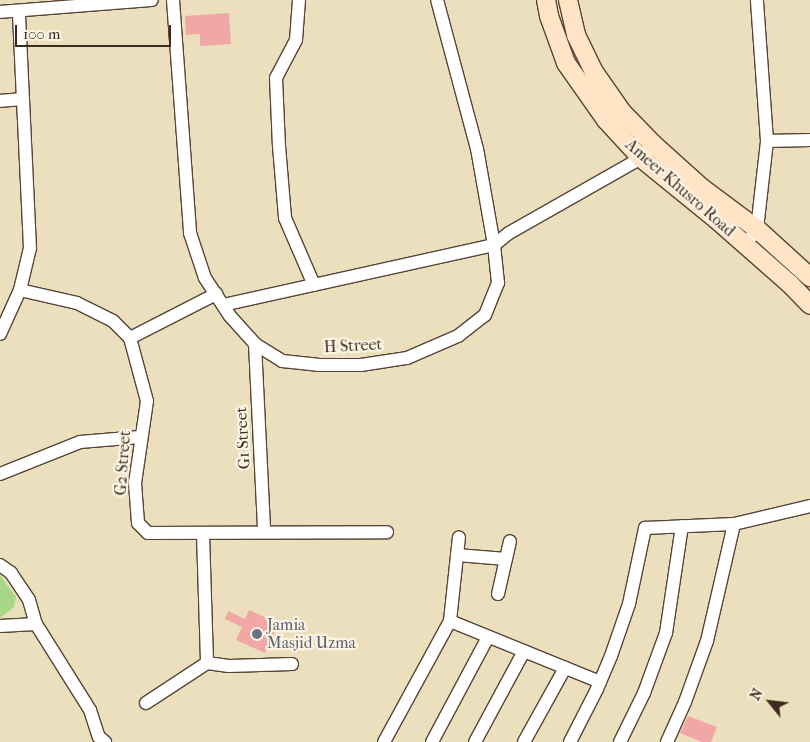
<!DOCTYPE html>
<html>
<head>
<meta charset="utf-8">
<style>
	body { margin:0 }
	#map { position:relative; width:810px; height:742px; overflow:hidden; background:#ecdfbd; font-family:"IM FELL French Canon",serif }
	div>[style] { position:absolute }
	[style*='--x'] { left:calc(var(--x)*1px); top:calc(var(--y)*1px); width:calc(var(--w)*1px); rotate:calc(var(--a)*1deg) }
	.green>* { inset:0; background:#a7d785 }
	.building>* { inset:0; background:#f0a7a5 }
	.roads { filter:drop-shadow(1px 0 #564536) drop-shadow(-1px 0 #564536) drop-shadow(0 1px #564536) drop-shadow(0 -1px #564536) }
	.street>* { height:12px; margin:-6px; padding:0 6px; transform-origin:6px; border-radius:6px; background:#fff }
	.secondary>* { height:18px; margin:-9px; padding:0 9px; transform-origin:9px; border-radius:9px; background:#ffe4c6 }
	.dots>* { width:14px; height:14px; translate:-50% -50%; box-sizing:border-box; border:2px solid #fcf5e5; border-radius:50% }
	span { translate:-50% -50%; white-space:nowrap; text-align:center; line-height:1.15; -webkit-text-stroke:4.5px #fcf5e5; paint-order:stroke }
	.street-label { font-size:16px; color:#3b2a1e }
	.worship-label { font-size:16px; color:#5b616d }
	.left { translate:0 -50%; text-align:left }
	.north { position:absolute; left:745px; top:677px; width:50px; height:50px; -webkit-text-stroke:4px #fcf5e5; paint-order:stroke; rotate:299deg; font-size:14px; font-weight:700; line-height:20px; text-align:center; color:#3b2a1e }
	.north::after { content:''; display:block; margin:auto; width:18px; height:22px; background:#3b2a1e; clip-path:polygon(50% 0,100% 100%,50% 72%,0 100%) }
	.scale { position:absolute; left:15px; top:25px; width:156px; height:22px; box-sizing:border-box; border:2px solid #3b2a1e; border-top:0; padding-left:6px; font-size:15px; line-height:18px; white-space:nowrap; color:#3b2a1e; -webkit-text-stroke:4px #fcf5e5; paint-order:stroke }
</style>
</head>
<body>
<div id="map">
	<div class="green">
		<div style="clip-path:polygon(0 575px,16px 597px,14px 607px,0 618px)"></div>
	</div>
	<div class="building">
		<div style="clip-path:polygon(229px 13px,231px 44px,200px 46px,200px 34px,186px 35px,185px 16px)"></div>
		<div style="clip-path:polygon(249px 610px,279px 624px,265px 653px,236px 640px,242px 627px,225px 619px,228px 611px,245px 619px)"></div>
		<div style="clip-path:polygon(688px 716px,717px 727px,711px 742px,702px 742px,680px 733px)"></div>
	</div>
	<div class="roads">
		<div class="street">
			<div style="--x:173;--y:0;--w:234;--a:85.8"></div>
			<div style="--x:190;--y:233;--w:47;--a:71.6"></div>
			<div style="--x:205;--y:278;--w:45;--a:56.7"></div>
			<div style="--x:230;--y:316;--w:38;--a:48"></div>
			<div style="--x:255;--y:344;--w:32;--a:32"></div>
			<div style="--x:282;--y:361;--w:36;--a:6"></div>
			<div style="--x:318;--y:365;--w:43;--a:0"></div>
			<div style="--x:361;--y:365;--w:47;--a:-8.7"></div>
			<div style="--x:407;--y:358;--w:56;--a:-23.3"></div>
			<div style="--x:458;--y:336;--w:34;--a:-38"></div>
			<div style="--x:485;--y:315;--w:35;--a:-68"></div>
			<div style="--x:498;--y:283;--w:38;--a:-96"></div>
			<div style="--x:494;--y:245;--w:97;--a:-100"></div>
			<div style="--x:477;--y:149;--w:154;--a:-105"></div>
			<div style="--x:299;--y:0;--w:40;--a:94.3"></div>
			<div style="--x:296;--y:40;--w:43;--a:117.8"></div>
			<div style="--x:276;--y:78;--w:68;--a:87.5"></div>
			<div style="--x:279;--y:146;--w:72;--a:85.2"></div>
			<div style="--x:285;--y:218;--w:73;--a:66.6"></div>
			<div style="--x:0;--y:12;--w:152;--a:-4.5"></div>
			<div style="--x:0;--y:101;--w:23;--a:-5"></div>
			<div style="--x:767;--y:141;--w:43;--a:-1.3"></div>
			<div style="--x:745;--y:245;--w:20;--a:-53"></div>
			<div style="--x:757;--y:229;--w:89;--a:-83.5"></div>
			<div style="--x:767;--y:141;--w:141;--a:-94.1"></div>
			<div style="--x:20;--y:290;--w:58;--a:12.8"></div>
			<div style="--x:77;--y:303;--w:40;--a:26.6"></div>
			<div style="--x:113;--y:321;--w:24;--a:45"></div>
			<div style="--x:130;--y:338;--w:65;--a:74.9"></div>
			<div style="--x:147;--y:401;--w:83;--a:98.3"></div>
			<div style="--x:135;--y:483;--w:40;--a:85.7"></div>
			<div style="--x:138;--y:523;--w:14;--a:45"></div>
			<div style="--x:148;--y:533;--w:239;--a:-0.2"></div>
			<div style="--x:223;--y:305;--w:278;--a:-12.5"></div>
			<div style="--x:494;--y:245;--w:19;--a:-39"></div>
			<div style="--x:509;--y:233;--w:152;--a:-29.6"></div>
			<div style="--x:641;--y:158;--w:18;--a:-49"></div>
			<div style="--x:0;--y:334;--w:48;--a:-65.6"></div>
			<div style="--x:20;--y:290;--w:43;--a:-76.6"></div>
			<div style="--x:30;--y:248;--w:237;--a:-92.7"></div>
			<div style="--x:130;--y:338;--w:97;--a:-27.1"></div>
			<div style="--x:255;--y:344;--w:187;--a:87.2"></div>
			<div style="--x:0;--y:474;--w:86;--a:-21.8"></div>
			<div style="--x:80;--y:442;--w:60;--a:-4.8"></div>
			<div style="--x:203;--y:534;--w:129;--a:88.2"></div>
			<div style="--x:207;--y:663;--w:22;--a:8"></div>
			<div style="--x:229;--y:666;--w:63;--a:-1.8"></div>
			<div style="--x:457;--y:555;--w:49;--a:4.7"></div>
			<div style="--x:0;--y:565;--w:14;--a:36"></div>
			<div style="--x:11;--y:573;--w:32;--a:56"></div>
			<div style="--x:29;--y:600;--w:25;--a:74"></div>
			<div style="--x:36;--y:624;--w:102;--a:57.9"></div>
			<div style="--x:90;--y:710;--w:28;--a:72"></div>
			<div style="--x:99;--y:737;--w:8;--a:40"></div>
			<div style="--x:498;--y:594;--w:54;--a:-77.2"></div>
			<div style="--x:450;--y:621;--w:162;--a:22.1"></div>
			<div style="--x:0;--y:626;--w:36;--a:-3"></div>
			<div style="--x:146;--y:703;--w:73;--a:-33.3"></div>
			<div style="--x:384;--y:742;--w:138;--a:-61.4"></div>
			<div style="--x:450;--y:621;--w:84;--a:-83.9"></div>
			<div style="--x:432;--y:742;--w:119;--a:-61.9"></div>
			<div style="--x:475;--y:742;--w:103;--a:-61.7"></div>
			<div style="--x:524;--y:742;--w:85;--a:-61"></div>
			<div style="--x:570;--y:742;--w:59;--a:-63"></div>
			<div style="--x:597;--y:689;--w:36;--a:-67"></div>
			<div style="--x:611;--y:656;--w:55;--a:-70.9"></div>
			<div style="--x:629;--y:604;--w:78;--a:-78.1"></div>
			<div style="--x:645;--y:528;--w:89;--a:-2.6"></div>
			<div style="--x:734;--y:524;--w:78;--a:-13.3"></div>
			<div style="--x:620;--y:742;--w:55;--a:-63.9"></div>
			<div style="--x:644;--y:693;--w:64;--a:-69.9"></div>
			<div style="--x:666;--y:633;--w:108;--a:-81.5"></div>
			<div style="--x:667;--y:742;--w:44;--a:-65.8"></div>
			<div style="--x:685;--y:702;--w:65;--a:-70.2"></div>
			<div style="--x:707;--y:641;--w:120;--a:-77"></div>
		</div>
		<div class="secondary">
			<div style="--x:546;--y:0;--w:16;--a:79"></div>
			<div style="--x:549;--y:16;--w:50;--a:70.1"></div>
			<div style="--x:566;--y:63;--w:70;--a:54.9"></div>
			<div style="--x:606;--y:120;--w:52;--a:47.4"></div>
			<div style="--x:641;--y:158;--w:97;--a:39.1"></div>
			<div style="--x:716;--y:219;--w:98;--a:41.3"></div>
			<div style="--x:790;--y:284;--w:29;--a:46"></div>
			<div style="--x:568;--y:0;--w:36;--a:77"></div>
			<div style="--x:576;--y:35;--w:41;--a:64.1"></div>
			<div style="--x:594;--y:72;--w:49;--a:55"></div>
			<div style="--x:622;--y:112;--w:45;--a:45.9"></div>
			<div style="--x:653;--y:144;--w:66;--a:41.9"></div>
			<div style="--x:702;--y:188;--w:69;--a:36.7"></div>
			<div style="--x:757;--y:229;--w:72;--a:42.2"></div>
		</div>
	</div>
	<div class="dots">
		<div style="left:257px;top:634px;background:#6b7280"></div>
	</div>
	<div class="street-label">
		<span style="left:680px;top:188px;rotate:41deg">Ameer Khusro Road</span>
		<span style="left:353px;top:346px;rotate:-3deg">H Street</span>
		<span style="left:243px;top:438px;rotate:-93deg">G1 Street</span>
		<span style="left:123px;top:463px;rotate:-86deg">G2 Street</span>
	</div>
	<div class="worship-label">
		<span class="left" style="left:267px;top:634px">Jamia<br>Masjid Uzma</span>
	</div>
	<div class="north">N</div>
	<div class="scale">100 m</div>
</div>
</body>
</html>
